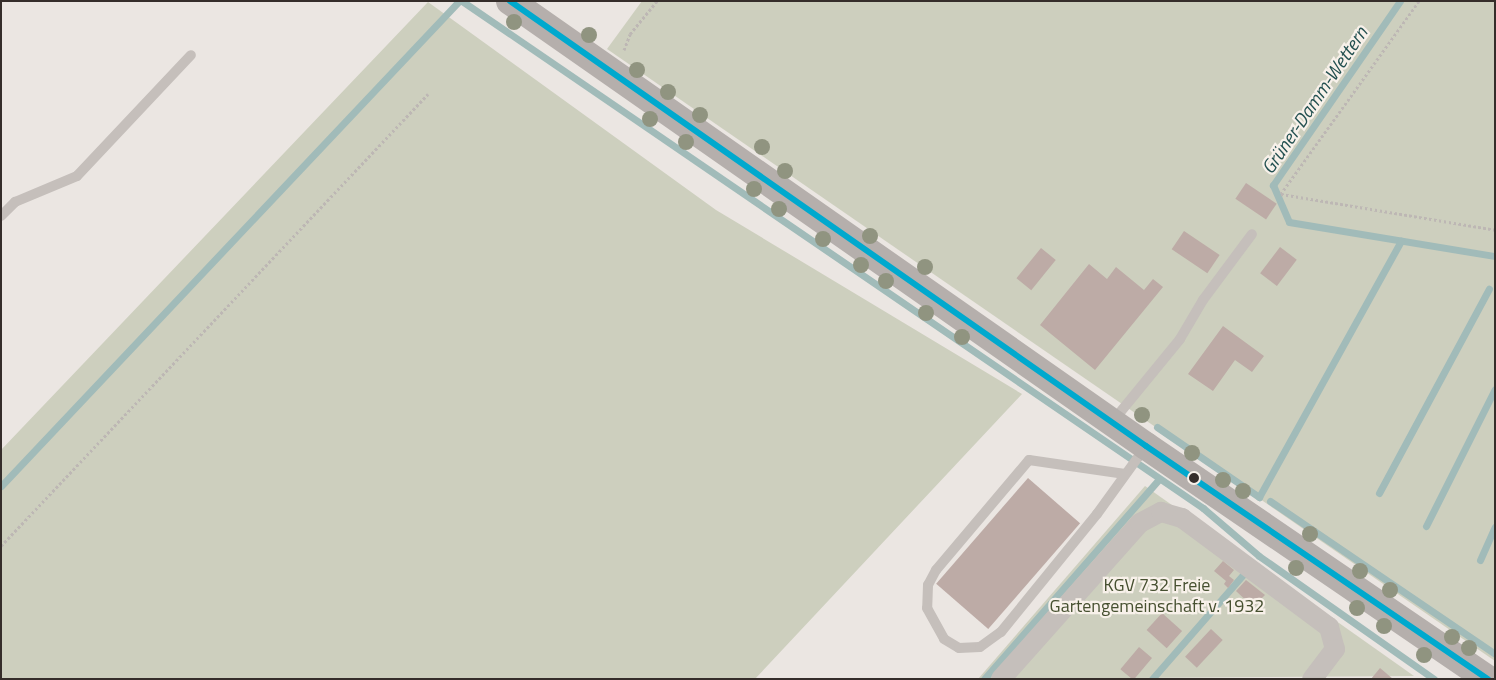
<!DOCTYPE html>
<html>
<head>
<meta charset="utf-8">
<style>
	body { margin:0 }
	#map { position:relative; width:1496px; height:680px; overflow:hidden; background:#ebe6e2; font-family:"Titillium Web",sans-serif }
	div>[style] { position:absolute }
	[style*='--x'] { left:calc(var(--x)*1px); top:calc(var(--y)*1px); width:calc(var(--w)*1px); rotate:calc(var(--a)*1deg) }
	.green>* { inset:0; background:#cdcfbe }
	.stream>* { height:7px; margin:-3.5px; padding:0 3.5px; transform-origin:3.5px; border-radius:3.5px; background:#a1bbb9 }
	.building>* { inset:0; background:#bdaba6; transform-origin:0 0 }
	.path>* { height:3px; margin-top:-1.5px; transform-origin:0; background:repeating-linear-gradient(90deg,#bdb7b4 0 2.5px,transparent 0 5px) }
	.lane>* { height:10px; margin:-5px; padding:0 5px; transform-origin:5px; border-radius:5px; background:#c5bfbb }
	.street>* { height:20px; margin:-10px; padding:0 10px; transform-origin:10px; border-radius:10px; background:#c5bfbb }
	.secondary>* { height:28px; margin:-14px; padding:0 14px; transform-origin:14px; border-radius:14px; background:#b5afac }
	.bus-1>* { height:6px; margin:-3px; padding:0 3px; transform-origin:3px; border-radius:3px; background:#00a9ce }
	.trees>* { width:16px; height:16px; margin:-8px; border-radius:50%; background:#909480 }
	.dots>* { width:14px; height:14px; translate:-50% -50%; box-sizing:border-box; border:2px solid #f8f1ea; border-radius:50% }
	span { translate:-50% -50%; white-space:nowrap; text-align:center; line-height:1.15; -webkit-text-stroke:4.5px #f8f1ea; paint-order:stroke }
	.park-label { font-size:18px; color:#465030 }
	.water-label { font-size:19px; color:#245151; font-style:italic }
	.frame { position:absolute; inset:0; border:2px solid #352d2a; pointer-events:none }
</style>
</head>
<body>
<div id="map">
	<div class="green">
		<div style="clip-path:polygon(642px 1px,1495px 1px,1495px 661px,607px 49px)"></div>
		<div style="clip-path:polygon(428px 2px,716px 210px,1022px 394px,755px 679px,1px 679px,1px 450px)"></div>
		<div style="clip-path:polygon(1145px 486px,1414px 676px,978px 679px)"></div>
	</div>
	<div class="stream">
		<div style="--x:462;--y:1;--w:898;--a:34.38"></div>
		<div style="--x:1203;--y:508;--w:74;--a:40.6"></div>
		<div style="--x:1259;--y:556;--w:214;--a:35.1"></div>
		<div style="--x:1400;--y:1;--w:224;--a:124.6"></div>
		<div style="--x:1273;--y:185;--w:40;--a:66.6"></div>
		<div style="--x:1289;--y:222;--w:209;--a:9.4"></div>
		<div style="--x:1157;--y:427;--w:124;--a:34.5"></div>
		<div style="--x:1259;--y:497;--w:293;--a:-61"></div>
		<div style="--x:1;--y:486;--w:667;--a:-46.64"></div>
		<div style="--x:1379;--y:493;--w:232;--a:-61.7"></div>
		<div style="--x:1270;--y:501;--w:272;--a:34.2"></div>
		<div style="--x:1426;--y:526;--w:153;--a:-63.3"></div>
		<div style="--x:1480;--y:560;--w:36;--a:-66"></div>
		<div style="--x:984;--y:679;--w:266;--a:-48.8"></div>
		<div style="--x:1152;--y:679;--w:145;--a:-48.9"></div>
	</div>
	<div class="building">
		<div style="left:1246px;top:183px;width:37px;height:19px;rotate:34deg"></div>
		<div style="left:1184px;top:231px;width:43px;height:22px;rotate:34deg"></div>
		<div style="left:1280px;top:247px;width:21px;height:33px;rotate:37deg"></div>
		<div style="left:1041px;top:248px;width:19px;height:39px;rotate:39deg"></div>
		<div style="clip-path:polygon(1089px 264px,1107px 279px,1116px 267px,1144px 290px,1153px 279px,1163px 287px,1095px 370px,1040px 325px)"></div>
		<div style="clip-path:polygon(1223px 326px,1264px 356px,1252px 372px,1235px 360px,1213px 391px,1188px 374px)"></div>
		<div style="left:1028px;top:478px;width:69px;height:140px;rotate:41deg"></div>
		<div style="clip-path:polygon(1223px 561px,1234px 570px,1229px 576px,1234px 580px,1228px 588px,1224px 584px,1226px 581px,1214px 571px)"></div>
		<div style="clip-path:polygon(1246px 580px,1265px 595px,1253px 607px,1236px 591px)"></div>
		<div style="left:1162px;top:613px;width:27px;height:23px;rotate:42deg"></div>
		<div style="left:1211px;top:629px;width:16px;height:38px;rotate:43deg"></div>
		<div style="left:1139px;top:647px;width:17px;height:29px;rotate:40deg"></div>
		<div style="clip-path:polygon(1380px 668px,1393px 679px,1371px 679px)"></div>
	</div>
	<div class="path">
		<div style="--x:1419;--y:1;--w:237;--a:125.6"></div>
		<div style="--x:1281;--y:194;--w:217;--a:9.5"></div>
		<div style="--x:624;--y:50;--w:17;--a:-69"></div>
		<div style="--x:630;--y:34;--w:43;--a:-50.7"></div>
		<div style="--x:1;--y:546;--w:622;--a:-46.63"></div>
	</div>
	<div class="lane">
		<div style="--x:1;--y:216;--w:20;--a:-45"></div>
		<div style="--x:15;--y:202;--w:67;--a:-22.8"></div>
		<div style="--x:77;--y:176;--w:166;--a:-46.7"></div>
		<div style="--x:1113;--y:421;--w:106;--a:-50.7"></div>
		<div style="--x:1180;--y:339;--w:45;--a:-59.5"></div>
		<div style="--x:1203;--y:300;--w:82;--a:-53.4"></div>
		<div style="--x:1125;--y:474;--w:97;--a:-171.7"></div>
		<div style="--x:1029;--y:460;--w:144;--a:130.2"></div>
		<div style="--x:936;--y:570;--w:17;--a:118"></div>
		<div style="--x:928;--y:585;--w:23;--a:92"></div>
		<div style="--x:927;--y:608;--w:35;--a:61"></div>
		<div style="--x:944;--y:639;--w:17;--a:31"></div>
		<div style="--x:959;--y:648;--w:21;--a:-3"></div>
		<div style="--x:980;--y:647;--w:26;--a:-36"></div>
		<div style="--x:1001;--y:632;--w:152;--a:-50.9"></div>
		<div style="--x:1097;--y:514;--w:72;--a:-54.1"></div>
		<div style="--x:1139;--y:456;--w:11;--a:-56"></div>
	</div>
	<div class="street">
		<div style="--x:1001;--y:679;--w:209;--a:-48.3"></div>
		<div style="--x:1140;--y:523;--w:24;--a:-28"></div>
		<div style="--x:1161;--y:512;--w:22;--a:16"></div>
		<div style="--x:1182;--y:518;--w:183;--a:36.6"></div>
		<div style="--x:1329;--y:627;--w:23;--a:75"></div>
		<div style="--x:1335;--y:649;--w:38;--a:127"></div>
	</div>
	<div class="secondary">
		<div style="--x:510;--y:1;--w:776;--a:34.98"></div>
		<div style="--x:1146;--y:446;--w:414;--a:34.3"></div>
	</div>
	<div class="bus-1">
		<div style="--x:510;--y:1;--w:776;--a:34.98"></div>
		<div style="--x:1146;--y:446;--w:414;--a:34.3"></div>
	</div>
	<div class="trees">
		<div style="left:514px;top:22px"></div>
		<div style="left:589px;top:35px"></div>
		<div style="left:637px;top:70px"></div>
		<div style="left:668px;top:92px"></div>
		<div style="left:700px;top:115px"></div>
		<div style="left:650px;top:119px"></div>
		<div style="left:686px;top:142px"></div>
		<div style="left:762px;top:147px"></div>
		<div style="left:785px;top:171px"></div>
		<div style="left:754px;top:189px"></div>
		<div style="left:779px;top:209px"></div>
		<div style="left:870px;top:236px"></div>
		<div style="left:823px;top:239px"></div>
		<div style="left:861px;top:265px"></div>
		<div style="left:925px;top:267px"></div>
		<div style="left:886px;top:281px"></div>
		<div style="left:926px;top:313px"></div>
		<div style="left:962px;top:337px"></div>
		<div style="left:1142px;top:415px"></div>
		<div style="left:1192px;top:453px"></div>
		<div style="left:1223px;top:480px"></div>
		<div style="left:1243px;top:491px"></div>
		<div style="left:1310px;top:534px"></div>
		<div style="left:1296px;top:568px"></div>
		<div style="left:1360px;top:571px"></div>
		<div style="left:1390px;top:590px"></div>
		<div style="left:1357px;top:608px"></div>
		<div style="left:1384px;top:626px"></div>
		<div style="left:1452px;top:637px"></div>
		<div style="left:1469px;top:648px"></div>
		<div style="left:1424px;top:655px"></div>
	</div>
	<div class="dots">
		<div style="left:1194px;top:478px;background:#352d2a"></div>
	</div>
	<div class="park-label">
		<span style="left:1157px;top:596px">KGV 732 Freie<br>Gartengemeinschaft v. 1932</span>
	</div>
	<div class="water-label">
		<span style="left:1314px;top:100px;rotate:-56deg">Grüner-Damm-Wettern</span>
	</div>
	<div class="frame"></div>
</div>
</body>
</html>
